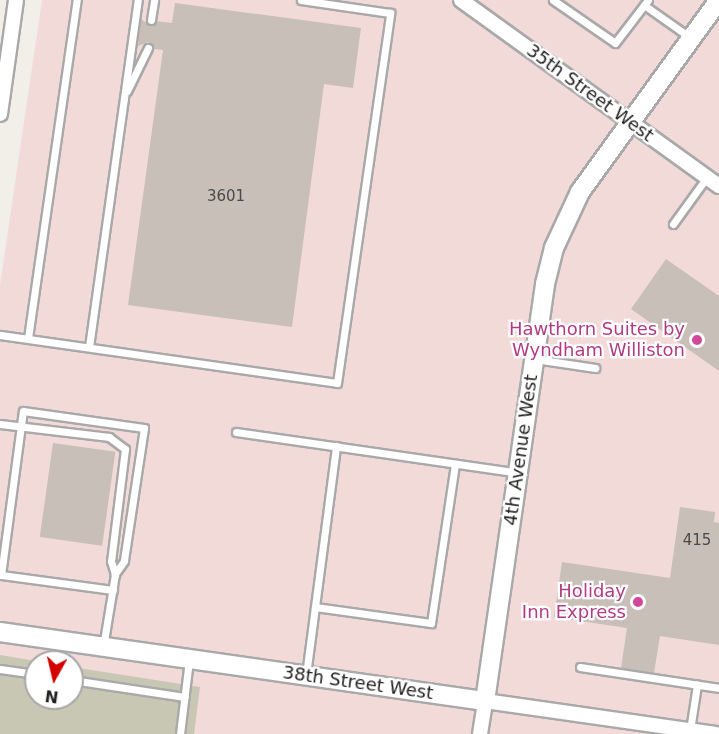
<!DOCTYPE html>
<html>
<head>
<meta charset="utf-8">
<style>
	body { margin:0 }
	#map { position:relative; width:719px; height:734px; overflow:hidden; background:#f2efe9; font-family:"DejaVu Sans",sans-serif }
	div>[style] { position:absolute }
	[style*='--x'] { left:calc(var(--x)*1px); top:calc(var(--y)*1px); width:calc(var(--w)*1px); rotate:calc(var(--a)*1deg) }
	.commercial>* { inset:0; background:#f2dad9 }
	.construction>* { inset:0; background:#c7c7b4 }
	.building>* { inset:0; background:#c7bfb8; transform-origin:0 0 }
	.roads { filter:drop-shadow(2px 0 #a9a9a9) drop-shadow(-2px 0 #a9a9a9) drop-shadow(0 2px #a9a9a9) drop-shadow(0 -2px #a9a9a9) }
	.service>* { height:7px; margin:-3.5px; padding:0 3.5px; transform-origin:3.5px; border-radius:3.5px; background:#fff }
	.minor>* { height:14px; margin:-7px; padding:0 7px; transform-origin:7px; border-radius:7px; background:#fff }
	.tertiary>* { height:18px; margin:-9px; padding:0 9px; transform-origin:9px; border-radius:9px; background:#fff }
	.dots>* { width:16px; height:16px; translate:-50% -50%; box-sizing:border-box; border:3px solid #fff; border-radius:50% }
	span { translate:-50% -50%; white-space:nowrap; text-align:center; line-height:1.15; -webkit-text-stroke:4.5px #fff; paint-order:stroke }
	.number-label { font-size:15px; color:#4b4948 }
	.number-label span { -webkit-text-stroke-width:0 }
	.street-label { font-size:18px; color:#222 }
	.hotel-label { font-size:18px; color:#b23c85 }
	.right { translate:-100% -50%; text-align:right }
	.north { position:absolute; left:24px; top:650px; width:60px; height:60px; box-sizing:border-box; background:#fff; border:2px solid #a7a7a7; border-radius:50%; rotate:188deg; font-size:16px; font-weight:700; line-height:24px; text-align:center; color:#222 }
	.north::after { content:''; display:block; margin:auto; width:21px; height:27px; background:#d40000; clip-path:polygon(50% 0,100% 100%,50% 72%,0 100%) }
</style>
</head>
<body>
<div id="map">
	<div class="commercial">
		<div style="clip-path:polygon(evenodd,42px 0,719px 0,719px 734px,0 734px,0 285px,42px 0,36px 662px,72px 662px,72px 698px,36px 698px,36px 662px)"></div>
	</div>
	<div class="construction">
		<div style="clip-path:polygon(0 655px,42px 662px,36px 662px,36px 698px,72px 698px,72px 667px,200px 687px,194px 734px,0 734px)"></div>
	</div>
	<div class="building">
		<div style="clip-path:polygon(175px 3px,361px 28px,353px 88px,324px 84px,292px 327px,128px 305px,163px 50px,154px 49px,148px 42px,138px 46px,141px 19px,151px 26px,156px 21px,172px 23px)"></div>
		<div style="clip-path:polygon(666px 259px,719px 296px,719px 371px,631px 309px)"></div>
		<div style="left:53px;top:443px;width:63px;height:95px;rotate:8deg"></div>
		<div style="clip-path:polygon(680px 507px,715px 512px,714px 522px,719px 523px,719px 645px,660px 636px,654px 673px,621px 668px,627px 628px,554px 617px,562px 562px,670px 578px)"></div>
	</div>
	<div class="roads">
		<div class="service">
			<div style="--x:553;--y:0;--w:75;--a:34.7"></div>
			<div style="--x:615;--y:43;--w:54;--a:-52.5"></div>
			<div style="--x:644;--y:5;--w:57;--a:35.1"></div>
			<div style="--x:151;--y:20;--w:20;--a:-81"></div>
			<div style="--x:127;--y:91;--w:48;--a:-64"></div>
			<div style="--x:673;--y:224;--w:58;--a:-54.1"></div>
			<div style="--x:0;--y:335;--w:340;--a:8.1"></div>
			<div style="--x:337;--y:383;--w:374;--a:-81.8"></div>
			<div style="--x:390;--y:13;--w:90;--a:-171.7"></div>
			<div style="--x:28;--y:338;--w:342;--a:-81.8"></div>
			<div style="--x:89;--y:347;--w:350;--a:-82"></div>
			<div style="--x:535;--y:359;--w:61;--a:8.5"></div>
			<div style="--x:0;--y:424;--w:110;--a:6.8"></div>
			<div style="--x:109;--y:437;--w:20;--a:37"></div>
			<div style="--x:125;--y:449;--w:113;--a:97.1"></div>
			<div style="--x:111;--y:561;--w:14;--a:73"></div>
			<div style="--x:115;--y:574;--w:74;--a:99.3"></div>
			<div style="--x:236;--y:432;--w:282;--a:8.2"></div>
			<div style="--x:113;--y:590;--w:113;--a:-172.4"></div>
			<div style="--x:1;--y:575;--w:165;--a:-82.4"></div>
			<div style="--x:23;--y:411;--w:122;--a:8"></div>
			<div style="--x:144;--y:428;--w:134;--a:98.6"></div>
			<div style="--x:124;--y:561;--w:16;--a:125"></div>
			<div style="--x:315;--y:607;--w:117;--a:7.9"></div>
			<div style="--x:431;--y:623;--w:161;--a:-81.4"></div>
			<div style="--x:580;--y:667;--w:141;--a:8.6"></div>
			<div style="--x:0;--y:669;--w:36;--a:8"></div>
			<div style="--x:306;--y:675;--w:231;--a:-82.5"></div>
			<div style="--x:72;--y:680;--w:114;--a:8.6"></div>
			<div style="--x:690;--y:730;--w:46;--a:-81.2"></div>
			<div style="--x:180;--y:734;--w:75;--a:-83.1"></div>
		</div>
		<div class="minor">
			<div style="--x:461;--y:0;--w:318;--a:35.8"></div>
			<div style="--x:0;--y:114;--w:115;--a:-82"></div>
			<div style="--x:480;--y:734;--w:33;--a:-81"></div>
			<div style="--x:485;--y:701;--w:233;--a:8.1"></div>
		</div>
		<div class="tertiary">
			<div style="--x:0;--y:632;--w:490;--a:8.1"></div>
			<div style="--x:485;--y:701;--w:421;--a:-81.8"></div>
			<div style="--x:545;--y:284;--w:37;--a:-76"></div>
			<div style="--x:554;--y:248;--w:62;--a:-65.1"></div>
			<div style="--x:580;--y:192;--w:237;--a:-54.1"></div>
		</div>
	</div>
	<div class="dots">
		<div style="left:697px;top:340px;background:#d1479c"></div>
		<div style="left:638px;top:602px;background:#d1479c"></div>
	</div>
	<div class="number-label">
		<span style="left:226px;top:197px">3601</span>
		<span style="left:697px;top:541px">415</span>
	</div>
	<div class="street-label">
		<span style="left:590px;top:93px;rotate:36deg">35th Street West</span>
		<span style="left:521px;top:450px;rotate:-82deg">4th Avenue West</span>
		<span style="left:358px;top:683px;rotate:8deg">38th Street West</span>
	</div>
	<div class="hotel-label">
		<span class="right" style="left:685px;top:340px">Hawthorn Suites by<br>Wyndham Williston</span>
		<span class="right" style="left:626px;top:602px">Holiday<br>Inn Express</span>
	</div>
	<div class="north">N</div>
</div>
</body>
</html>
